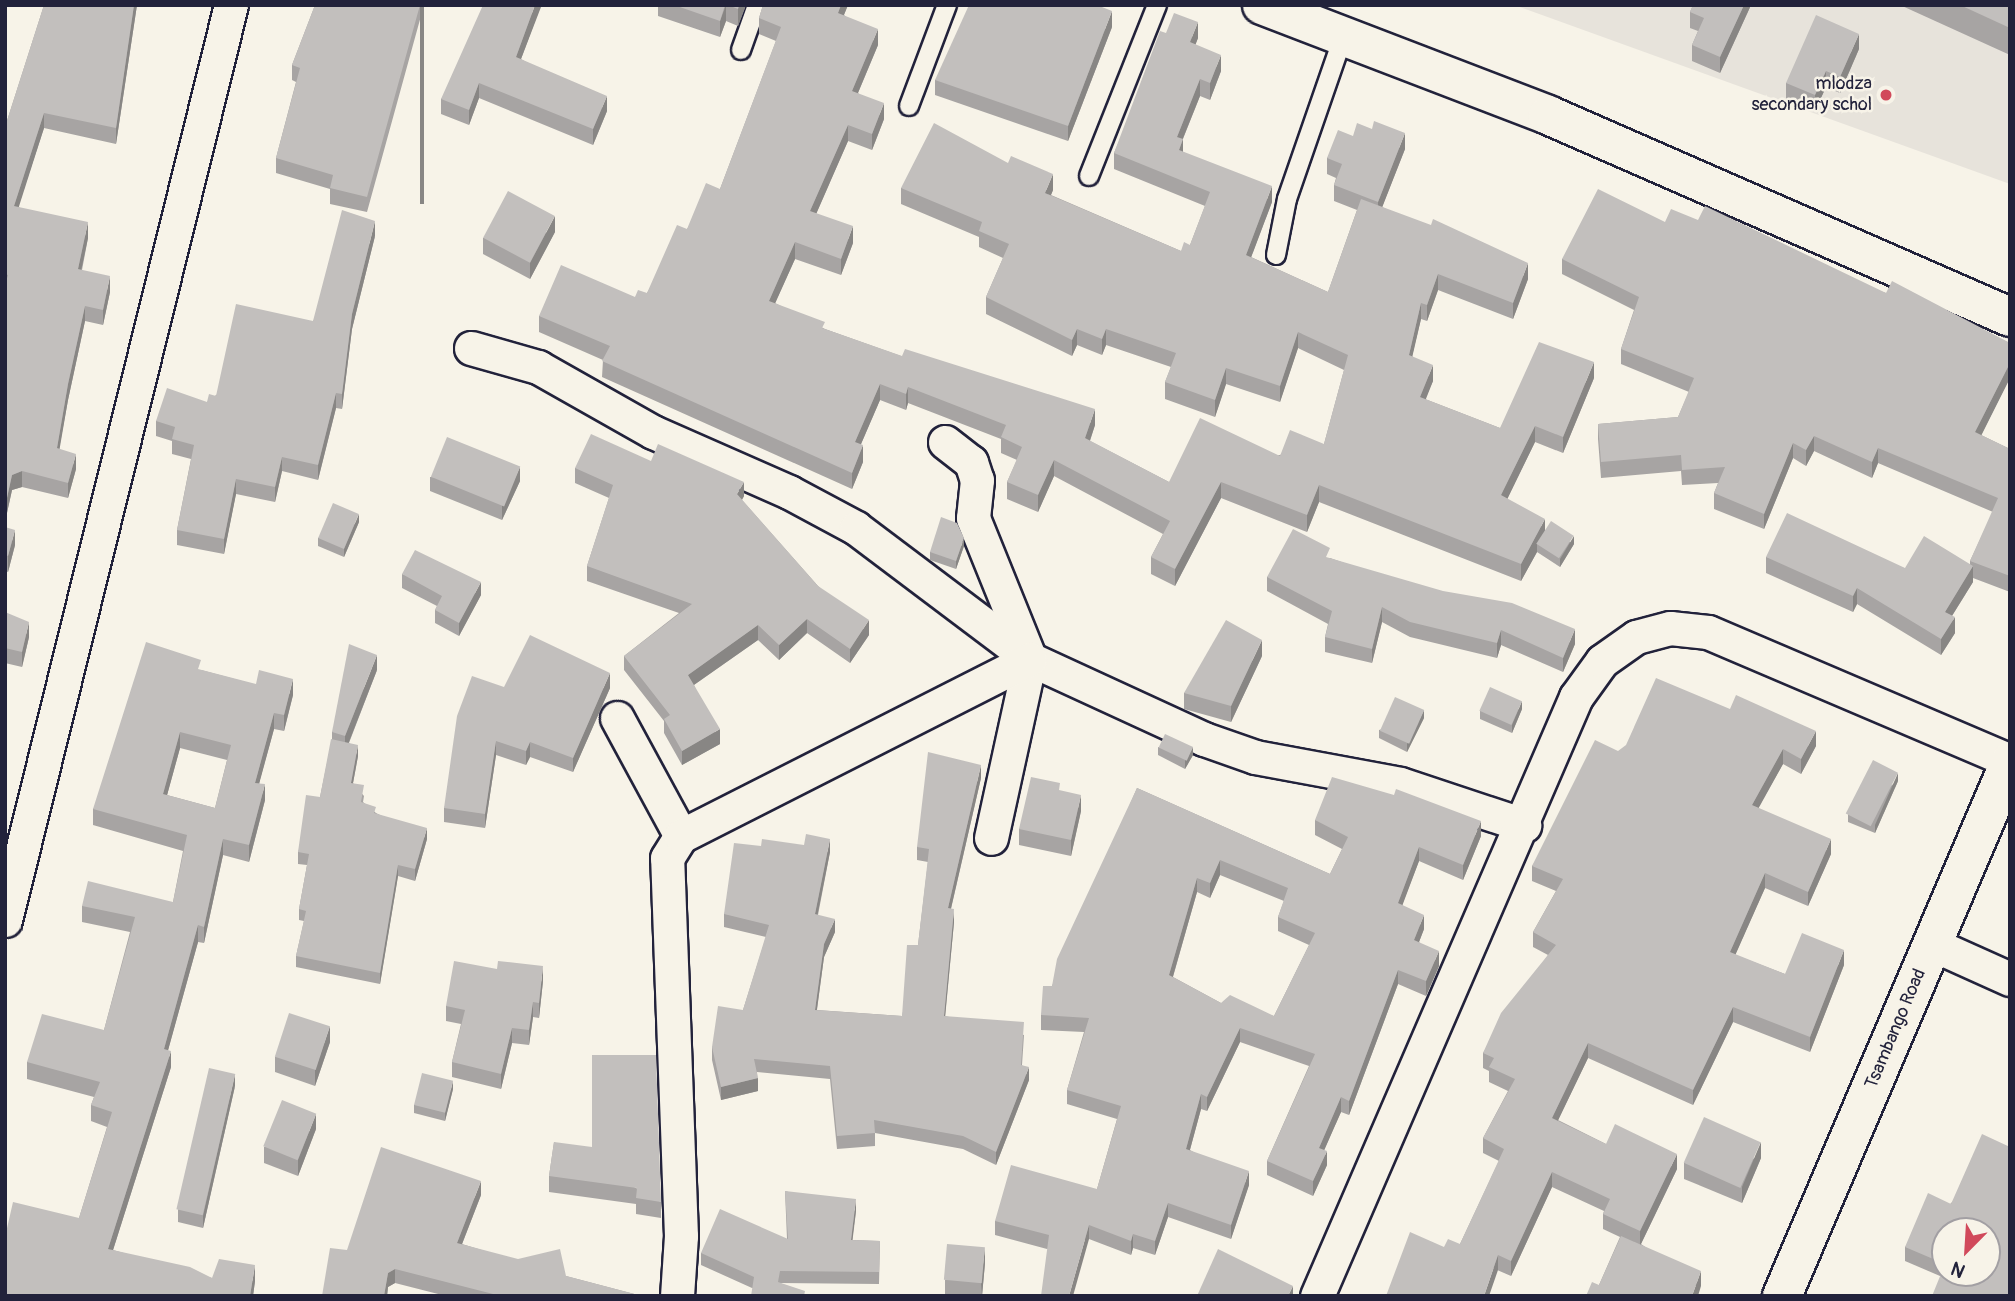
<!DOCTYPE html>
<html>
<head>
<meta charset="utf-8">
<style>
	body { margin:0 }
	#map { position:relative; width:2015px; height:1301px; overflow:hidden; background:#f7f3e8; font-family:Pangolin,sans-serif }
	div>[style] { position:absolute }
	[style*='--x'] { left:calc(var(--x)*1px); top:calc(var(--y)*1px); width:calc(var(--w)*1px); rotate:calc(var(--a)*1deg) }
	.built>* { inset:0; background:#e7e3db }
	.roads { filter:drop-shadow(2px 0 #22223b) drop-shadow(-2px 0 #22223b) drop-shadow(0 2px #22223b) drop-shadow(0 -2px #22223b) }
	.lane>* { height:18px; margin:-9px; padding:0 9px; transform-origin:9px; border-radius:9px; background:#f7f3e8 }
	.street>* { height:33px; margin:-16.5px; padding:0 16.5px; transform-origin:16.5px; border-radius:16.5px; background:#f7f3e8 }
	.secondary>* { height:38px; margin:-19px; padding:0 19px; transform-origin:19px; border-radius:19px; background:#f7f3e8 }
	.wall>* { inset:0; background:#a7a4a3 }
	.shaded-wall>* { inset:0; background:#888684; transform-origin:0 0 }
	.building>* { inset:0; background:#c2bfbd; transform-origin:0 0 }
	.dots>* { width:19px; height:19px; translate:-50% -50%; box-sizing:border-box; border:4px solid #f7f3e8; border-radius:50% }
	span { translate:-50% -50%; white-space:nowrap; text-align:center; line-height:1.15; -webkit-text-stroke:5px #f7f3e8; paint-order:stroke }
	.poi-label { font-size:18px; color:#22223b }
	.right { translate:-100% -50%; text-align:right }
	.street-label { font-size:18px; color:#22223b }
	.frame { position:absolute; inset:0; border:7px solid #22223b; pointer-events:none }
	.north { position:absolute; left:1931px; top:1217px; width:70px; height:70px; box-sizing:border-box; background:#f7f3e8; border:2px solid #a29fa3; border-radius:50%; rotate:204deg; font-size:19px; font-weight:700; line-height:28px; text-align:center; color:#22223b }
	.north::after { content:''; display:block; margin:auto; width:24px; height:32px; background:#d1495b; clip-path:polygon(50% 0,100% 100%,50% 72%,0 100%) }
</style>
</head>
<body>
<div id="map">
	<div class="built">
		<div style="clip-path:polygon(1514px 5px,2010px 5px,2010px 184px)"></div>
	</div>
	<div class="roads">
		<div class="lane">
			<div style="--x:741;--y:50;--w:48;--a:-70.4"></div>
			<div style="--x:909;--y:106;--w:108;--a:-69.4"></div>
			<div style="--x:1089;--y:176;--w:184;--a:-68.3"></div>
			<div style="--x:1276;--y:255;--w:57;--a:-78.9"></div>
			<div style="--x:1287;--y:199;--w:175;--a:-70.9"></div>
		</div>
		<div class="street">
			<div style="--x:471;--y:348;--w:70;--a:15.8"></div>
			<div style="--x:538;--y:367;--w:132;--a:29.5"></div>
			<div style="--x:653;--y:432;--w:149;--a:23.8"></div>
			<div style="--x:789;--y:492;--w:76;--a:28.2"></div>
			<div style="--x:856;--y:528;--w:218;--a:37"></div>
			<div style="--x:1030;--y:659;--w:192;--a:24.7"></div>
			<div style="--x:1204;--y:739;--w:54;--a:19.4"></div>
			<div style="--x:1255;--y:757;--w:147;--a:10.5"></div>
			<div style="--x:1400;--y:784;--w:131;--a:18.3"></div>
			<div style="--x:945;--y:442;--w:33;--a:38"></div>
			<div style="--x:971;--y:462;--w:19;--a:72"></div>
			<div style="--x:977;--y:480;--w:38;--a:96"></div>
			<div style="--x:973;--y:518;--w:152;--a:68"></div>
			<div style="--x:1030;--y:659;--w:183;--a:102.3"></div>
			<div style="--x:617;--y:718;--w:134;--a:61.5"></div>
			<div style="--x:5;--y:920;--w:942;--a:-76.13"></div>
			<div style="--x:1932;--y:944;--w:85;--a:24.2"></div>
			<div style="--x:677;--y:1296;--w:60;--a:-86.2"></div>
			<div style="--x:681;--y:1236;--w:378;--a:-92.1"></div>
			<div style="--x:667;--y:858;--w:26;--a:-58"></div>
			<div style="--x:681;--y:836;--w:391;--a:-26.9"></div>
			<div style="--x:1317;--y:1296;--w:653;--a:-66.62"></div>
			<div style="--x:1576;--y:697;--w:44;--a:-54.2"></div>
			<div style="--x:1602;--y:661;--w:42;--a:-35.2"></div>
			<div style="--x:1636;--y:637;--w:35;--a:-15"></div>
			<div style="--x:1670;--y:628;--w:38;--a:6"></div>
			<div style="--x:1708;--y:632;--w:328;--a:23.1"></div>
		</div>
		<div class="secondary">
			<div style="--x:1262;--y:5;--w:306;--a:21"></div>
			<div style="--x:1548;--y:115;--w:504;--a:23.62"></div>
			<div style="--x:1782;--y:1296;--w:581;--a:-66.88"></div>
		</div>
	</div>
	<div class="wall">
		<div style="clip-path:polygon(44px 5px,137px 5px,116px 144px,44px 128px,18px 207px,88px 238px,82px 270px,110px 292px,103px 325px,85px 321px,68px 400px,59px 449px,76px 469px,68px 498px,22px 487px,12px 490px,5px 522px,5px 127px)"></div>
		<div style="clip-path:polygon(315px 5px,424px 5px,367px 212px,330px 204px,330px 189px,276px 173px,276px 158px,296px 82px,292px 80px,292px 65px)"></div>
		<div style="clip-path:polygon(541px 5px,521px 59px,607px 111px,593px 145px,479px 98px,469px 125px,441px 114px,441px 99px)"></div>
		<div style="clip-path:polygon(658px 5px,746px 5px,738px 26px,726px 21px,720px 37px,658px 16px)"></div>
		<div style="clip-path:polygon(763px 5px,848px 5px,844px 15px,878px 45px,858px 93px,884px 119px,872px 150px,848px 141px,816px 214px,853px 243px,841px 275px,795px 259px,775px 303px,825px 329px,1095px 425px,1090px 441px,1169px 482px,1324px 444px,1344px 370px,1298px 348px,1280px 402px,1226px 384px,1215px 417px,1165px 399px,1165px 382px,1171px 367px,1106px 345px,1102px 355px,1077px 345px,1072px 356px,986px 314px,986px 297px,1003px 258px,979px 247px,979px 237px,901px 204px,901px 188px,1053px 190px,1051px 195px,1181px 251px,1190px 245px,1205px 206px,1114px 169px,1114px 153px,1166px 33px,1198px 38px,1195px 45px,1221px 71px,1210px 100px,1200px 96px,1183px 139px,1183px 152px,1272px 202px,1251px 257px,1328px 292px,1357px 210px,1334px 201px,1334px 185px,1336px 178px,1327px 174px,1327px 158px,1353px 136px,1405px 149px,1382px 207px,1528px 279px,1513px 319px,1438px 290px,1427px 321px,1421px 319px,1412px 356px,1433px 381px,1425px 399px,1500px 428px,1594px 378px,1563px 453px,1535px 442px,1507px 499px,1545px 530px,1574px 544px,1560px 567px,1537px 552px,1521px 581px,1319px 502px,1307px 532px,1221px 498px,1175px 586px,1151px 574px,1151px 557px,1163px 534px,1054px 476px,1038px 512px,1007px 499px,1007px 482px,1017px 460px,1001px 453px,1001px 439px,908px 403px,906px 410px,880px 400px,861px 444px,863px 462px,852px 489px,602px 377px,603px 360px,539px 332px,539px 316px,635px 297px,647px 293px,687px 229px,720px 189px,776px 41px,759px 34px,759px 18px)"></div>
		<div style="clip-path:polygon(1693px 5px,1751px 5px,1720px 73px,1692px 61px,1692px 45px,1698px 31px,1690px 28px,1690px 12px)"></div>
		<div style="clip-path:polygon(1900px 5px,2010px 5px,2010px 55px)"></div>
		<div style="clip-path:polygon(1112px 27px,1068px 141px,935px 95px,935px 80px)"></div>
		<div style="clip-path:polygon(1859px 49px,1840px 93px,1826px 87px,1815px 111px,1786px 99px,1786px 83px)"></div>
		<div style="clip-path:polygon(1665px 222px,1886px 293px,2010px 343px,2010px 378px,1981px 435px,2010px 449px,2010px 592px,1973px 578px,1973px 582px,1952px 616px,1955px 633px,1941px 655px,1857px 604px,1853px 612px,1766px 573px,1766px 557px,1905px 568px,1970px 565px,1970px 561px,1993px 512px,1878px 463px,1872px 478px,1814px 451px,1806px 466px,1793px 458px,1764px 529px,1714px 509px,1714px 493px,1718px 483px,1682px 485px,1681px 471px,1601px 478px,1598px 439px,1598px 424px,1678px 417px,1689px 392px,1621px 364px,1621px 349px,1634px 310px,1562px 274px,1562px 259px)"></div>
		<div style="clip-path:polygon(555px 232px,530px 279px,483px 254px,483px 238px)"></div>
		<div style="clip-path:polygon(375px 236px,352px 329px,342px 409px,336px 408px,318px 480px,282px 471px,275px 502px,236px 494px,224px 554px,177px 545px,177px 530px,191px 459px,172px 454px,172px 441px,156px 436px,156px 421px,207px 402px,313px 321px)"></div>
		<div style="clip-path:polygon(651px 461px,744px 496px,742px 500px,818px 586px,869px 635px,850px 663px,807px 633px,779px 660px,758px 640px,694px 685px,720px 744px,682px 765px,664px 733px,664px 721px,624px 670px,624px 656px,679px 613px,587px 581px,587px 566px,609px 498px,575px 483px,575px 468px)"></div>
		<div style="clip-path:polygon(430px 477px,520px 481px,502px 520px,430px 491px)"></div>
		<div style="clip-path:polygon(359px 522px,344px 557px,318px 546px,318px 538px)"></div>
		<div style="clip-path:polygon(5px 527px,15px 545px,8px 572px,5px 571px)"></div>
		<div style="clip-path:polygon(964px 546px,956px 569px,930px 560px,930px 552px)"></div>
		<div style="clip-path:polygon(1330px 558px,1575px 644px,1563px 672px,1501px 645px,1497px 658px,1410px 637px,1382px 622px,1372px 663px,1325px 652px,1325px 637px,1328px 624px,1267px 591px,1267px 577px)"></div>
		<div style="clip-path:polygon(402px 574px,481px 595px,459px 636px,435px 623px,435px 610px,437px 606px,402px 588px)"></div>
		<div style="clip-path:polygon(5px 612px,29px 637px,22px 667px,5px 663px)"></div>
		<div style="clip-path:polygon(1262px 656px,1231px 722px,1184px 709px,1184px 693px)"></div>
		<div style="clip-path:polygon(evenodd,201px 670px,293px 695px,284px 731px,274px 729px,259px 783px,265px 800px,249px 862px,223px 855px,204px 943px,198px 942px,168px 1050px,171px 1067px,113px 1250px,212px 1278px,255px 1281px,253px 1296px,5px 1296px,79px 1218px,107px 1127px,91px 1121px,91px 1105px,94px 1097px,27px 1079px,27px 1062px,104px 1030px,130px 932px,82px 922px,82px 906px,173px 902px,183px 851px,93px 825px,93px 809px,201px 670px,180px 748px,227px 760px,215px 808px,167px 795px,180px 748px)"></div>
		<div style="clip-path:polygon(377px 670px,349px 743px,358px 756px,353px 783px,364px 796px,363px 802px,376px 813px,427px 839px,415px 881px,398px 876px,380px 984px,296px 967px,296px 956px,304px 921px,299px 920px,299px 909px,307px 865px,298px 864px,298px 852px,320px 797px,332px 739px,332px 732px)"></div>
		<div style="clip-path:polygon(504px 687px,610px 688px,573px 772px,530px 757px,526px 765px,496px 755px,485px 828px,444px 822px,444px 808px)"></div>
		<div style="clip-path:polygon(1522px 709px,1512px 733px,1480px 719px,1480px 711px)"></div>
		<div style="clip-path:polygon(1424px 718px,1407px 752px,1379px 738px,1379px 730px)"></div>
		<div style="clip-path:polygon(1816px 746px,1801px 774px,1783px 764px,1758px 808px,1831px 854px,1808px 906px,1765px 888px,1735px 955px,1785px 974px,1844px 965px,1810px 1052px,1733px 1022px,1693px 1105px,1588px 1058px,1558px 1120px,1606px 1144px,1677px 1169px,1641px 1244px,1701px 1286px,1599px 1285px,1620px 1237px,1603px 1229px,1603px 1214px,1604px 1211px,1552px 1187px,1511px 1276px,1444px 1247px,1460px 1244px,1499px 1161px,1483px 1153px,1483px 1138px,1508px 1091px,1489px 1082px,1489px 1071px,1483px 1068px,1483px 1053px,1548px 955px,1533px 947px,1533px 932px,1556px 891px,1532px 881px,1532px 866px,1618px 751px)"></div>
		<div style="clip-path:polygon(1158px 747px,1193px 755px,1185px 769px,1158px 755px)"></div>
		<div style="clip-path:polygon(981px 778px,951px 909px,954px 922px,945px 1016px,1024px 1035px,1022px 1065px,1029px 1080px,996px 1165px,963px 1149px,875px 1133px,875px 1146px,837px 1149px,830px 1079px,757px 1072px,758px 1091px,721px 1100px,712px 1060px,712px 1047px,743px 1010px,766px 937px,724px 927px,724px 914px,761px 846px,830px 852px,818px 915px,835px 932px,824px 957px,817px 1010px,902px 1016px,918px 945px,928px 862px,917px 860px,917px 847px)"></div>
		<div style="clip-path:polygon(1898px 781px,1875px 833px,1848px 822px,1848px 814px)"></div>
		<div style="clip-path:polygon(evenodd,1137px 788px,1330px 874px,1342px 849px,1315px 835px,1315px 820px,1481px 836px,1463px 880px,1419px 861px,1402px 905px,1424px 929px,1419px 942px,1439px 966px,1426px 996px,1398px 984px,1349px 1115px,1341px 1112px,1324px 1150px,1327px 1165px,1313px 1196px,1267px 1175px,1267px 1161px,1309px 1066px,1240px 1042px,1207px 1111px,1201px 1109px,1190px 1150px,1249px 1185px,1231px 1239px,1168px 1217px,1155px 1255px,1133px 1248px,1131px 1255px,1089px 1239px,1047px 1249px,995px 1235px,995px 1221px,1097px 1189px,1117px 1119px,1067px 1104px,1067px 1090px,1084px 1032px,1041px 1030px,1041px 1015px,1052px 986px,1137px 788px,1220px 875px,1284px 901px,1278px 917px,1278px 931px,1309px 945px,1274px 1016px,1221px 1003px,1173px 977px,1197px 892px,1210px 898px,1220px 875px)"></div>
		<div style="clip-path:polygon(1060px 791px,1081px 811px,1071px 856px,1019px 845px,1019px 829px)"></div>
		<div style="clip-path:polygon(543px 981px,539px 1018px,533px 1017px,529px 1045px,512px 1043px,501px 1089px,452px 1077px,452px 1062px,461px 1024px,446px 1021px,446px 1006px)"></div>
		<div style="clip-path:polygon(330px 1042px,315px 1086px,275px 1072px,275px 1057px)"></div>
		<div style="clip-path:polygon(235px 1086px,203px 1228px,178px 1222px,178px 1210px)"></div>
		<div style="clip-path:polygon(453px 1089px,445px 1121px,414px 1113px,414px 1105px)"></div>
		<div style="clip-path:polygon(316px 1129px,298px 1176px,264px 1163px,264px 1147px)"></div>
		<div style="clip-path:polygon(554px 1142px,661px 1202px,661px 1218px,636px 1214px,636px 1204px,549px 1192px,549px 1176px)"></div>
		<div style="clip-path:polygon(2010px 1147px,1940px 1276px,1905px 1261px,1905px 1247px)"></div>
		<div style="clip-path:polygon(1761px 1158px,1742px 1203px,1684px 1179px,1684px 1163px)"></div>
		<div style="clip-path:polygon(785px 1191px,856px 1211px,852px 1240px,880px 1241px,879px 1284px,780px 1283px,805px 1296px,752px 1288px,701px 1265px,701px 1253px,787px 1239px)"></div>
		<div style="clip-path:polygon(481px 1195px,462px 1244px,566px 1276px,642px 1296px,446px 1296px,395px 1283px,388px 1287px,387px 1296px,322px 1296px,347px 1250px)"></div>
		<div style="clip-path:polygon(985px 1263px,982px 1296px,945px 1296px,945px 1280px)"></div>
	</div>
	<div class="shaded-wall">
		<div style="clip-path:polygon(134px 5px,137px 5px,116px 144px,116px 128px)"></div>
		<div style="left:420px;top:5px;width:4px;height:199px"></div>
		<div style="clip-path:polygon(535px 5px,541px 5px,541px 7px,516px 72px,516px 57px)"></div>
		<div style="clip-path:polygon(726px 5px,726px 21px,720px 37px,720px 21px)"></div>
		<div style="clip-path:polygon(739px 5px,746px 5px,738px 26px,738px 9px)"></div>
		<div style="clip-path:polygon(841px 5px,848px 5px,838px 29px,838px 13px)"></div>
		<div style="clip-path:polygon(1744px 5px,1751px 5px,1720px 73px,1720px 57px)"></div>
		<div style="clip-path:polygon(1112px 11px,1112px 27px,1068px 141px,1068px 126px)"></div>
		<div style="clip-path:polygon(1198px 22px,1198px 38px,1190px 59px,1190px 42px)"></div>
		<div style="clip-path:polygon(878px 29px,878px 45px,852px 107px,852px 91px)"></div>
		<div style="clip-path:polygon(1859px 34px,1859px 49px,1840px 93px,1840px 77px)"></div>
		<div style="clip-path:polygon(1221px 55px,1221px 71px,1210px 100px,1210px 83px)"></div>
		<div style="clip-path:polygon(1826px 71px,1826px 87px,1815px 111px,1815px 95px)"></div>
		<div style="clip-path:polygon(1200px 79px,1200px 96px,1177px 153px,1177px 137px)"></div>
		<div style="clip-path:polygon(479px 83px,479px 98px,469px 125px,469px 110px)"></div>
		<div style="clip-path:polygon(607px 96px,607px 111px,593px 145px,593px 129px)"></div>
		<div style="clip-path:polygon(884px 103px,884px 119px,872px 150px,872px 134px)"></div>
		<div style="clip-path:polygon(44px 113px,44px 128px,14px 222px,14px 206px)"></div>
		<div style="clip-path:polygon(848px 125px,848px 141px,810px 228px,810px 211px)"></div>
		<div style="clip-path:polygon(1405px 133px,1405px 149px,1378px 218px,1378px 202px)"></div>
		<div style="clip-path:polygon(1183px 139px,1183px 155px,1179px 150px)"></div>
		<div style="clip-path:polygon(1053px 174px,1053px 190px,1045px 209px,1045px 193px)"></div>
		<div style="clip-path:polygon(1272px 186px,1272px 202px,1246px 271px,1246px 255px)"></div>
		<div style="clip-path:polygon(555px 216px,555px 232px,530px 279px,530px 263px)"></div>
		<div style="clip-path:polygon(375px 221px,375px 236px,352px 329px,342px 409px,342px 394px,352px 314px)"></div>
		<div style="clip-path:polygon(88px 222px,88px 238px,78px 285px,78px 269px)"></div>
		<div style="clip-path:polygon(853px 226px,853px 243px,841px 275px,841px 259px)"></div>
		<div style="clip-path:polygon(795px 242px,795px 259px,769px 317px,769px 301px)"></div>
		<div style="clip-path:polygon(1528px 263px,1528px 279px,1513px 319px,1513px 303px)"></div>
		<div style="clip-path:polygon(1438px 274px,1438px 290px,1427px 321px,1427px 305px)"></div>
		<div style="clip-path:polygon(110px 276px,110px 292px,103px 325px,103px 310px)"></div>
		<div style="clip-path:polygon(1421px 303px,1421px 319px,1409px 371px,1409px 355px)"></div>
		<div style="clip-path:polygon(85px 306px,85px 321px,68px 400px,57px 464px,57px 448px,68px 384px)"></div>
		<div style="clip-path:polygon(1077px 329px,1077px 345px,1072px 356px,1072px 340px)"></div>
		<div style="clip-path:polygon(1106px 329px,1106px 345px,1102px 355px,1102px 339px)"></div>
		<div style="clip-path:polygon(1298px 332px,1298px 348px,1280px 402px,1280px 386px)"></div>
		<div style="clip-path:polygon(1594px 362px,1594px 378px,1563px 453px,1563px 437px)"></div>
		<div style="clip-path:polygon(2010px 363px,2010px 378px,1975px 448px,1975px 432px)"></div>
		<div style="clip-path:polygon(1433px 365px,1433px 381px,1420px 414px,1420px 397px)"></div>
		<div style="clip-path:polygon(1226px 368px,1226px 384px,1215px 417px,1215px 400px)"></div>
		<div style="clip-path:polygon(880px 384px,880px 400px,855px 458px,855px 442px)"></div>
		<div style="clip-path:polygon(908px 387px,908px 403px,906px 410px,906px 394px)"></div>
		<div style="clip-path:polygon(336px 393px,336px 408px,318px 480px,318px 465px)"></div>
		<div style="clip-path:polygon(1095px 409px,1095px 425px,1085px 455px,1085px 438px)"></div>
		<div style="clip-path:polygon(1535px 426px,1535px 442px,1501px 512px,1501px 495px)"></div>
		<div style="clip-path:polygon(1814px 436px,1814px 451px,1806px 466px,1806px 450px)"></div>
		<div style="clip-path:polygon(1793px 443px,1793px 458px,1764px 529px,1764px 514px)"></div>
		<div style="clip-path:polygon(863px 445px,863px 462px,852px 489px,852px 473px)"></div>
		<div style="clip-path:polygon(1878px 448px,1878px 463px,1872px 478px,1872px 462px)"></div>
		<div style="clip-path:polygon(76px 454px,76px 469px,68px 498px,68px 483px)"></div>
		<div style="clip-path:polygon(282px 457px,282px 471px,275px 502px,275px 487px)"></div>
		<div style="clip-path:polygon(1054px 460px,1054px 476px,1038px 512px,1038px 495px)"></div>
		<div style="clip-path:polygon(520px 467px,520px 481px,502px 520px,502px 506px)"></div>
		<div style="clip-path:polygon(22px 471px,22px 487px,12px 490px,5px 522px,5px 507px,12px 475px)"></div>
		<div style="clip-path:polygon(236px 479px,236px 494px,224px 554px,224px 539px)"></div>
		<div style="clip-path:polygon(744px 482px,744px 496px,737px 508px,737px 494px)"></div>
		<div style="clip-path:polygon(1221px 482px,1221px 498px,1175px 586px,1175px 569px)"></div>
		<div style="clip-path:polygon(1319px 485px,1319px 502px,1307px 532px,1307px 515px)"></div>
		<div style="clip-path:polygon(359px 514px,359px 522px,344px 557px,344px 549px)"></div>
		<div style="clip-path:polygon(1545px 519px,1545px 536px,1537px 544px,1537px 552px,1521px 581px,1521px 564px)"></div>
		<div style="clip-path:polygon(15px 530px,15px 545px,8px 572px,8px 556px)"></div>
		<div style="clip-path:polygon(1574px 536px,1574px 544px,1560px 567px,1560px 559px)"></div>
		<div style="clip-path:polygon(964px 538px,964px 546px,956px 569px,956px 561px)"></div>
		<div style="clip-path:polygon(1973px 566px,1973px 582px,1945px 627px,1945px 612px)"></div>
		<div style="clip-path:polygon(481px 582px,481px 595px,459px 636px,459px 623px)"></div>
		<div style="clip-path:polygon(1857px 588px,1857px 604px,1853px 612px,1853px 596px)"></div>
		<div style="clip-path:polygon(1382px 607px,1382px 622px,1372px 663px,1372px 649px)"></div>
		<div style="clip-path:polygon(1955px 617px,1955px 633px,1941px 655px,1941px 639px)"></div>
		<div style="clip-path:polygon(807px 619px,807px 633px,779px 660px,779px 645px)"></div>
		<div style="clip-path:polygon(869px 620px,869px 635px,850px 663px,850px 649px)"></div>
		<div style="clip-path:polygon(29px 622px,29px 637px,22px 667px,22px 652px)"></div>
		<div style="clip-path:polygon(758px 625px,758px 640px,688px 689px,688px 675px)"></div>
		<div style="clip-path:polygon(1575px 629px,1575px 644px,1563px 672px,1563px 658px)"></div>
		<div style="clip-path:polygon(1501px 630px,1501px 645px,1497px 658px,1497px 643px)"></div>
		<div style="clip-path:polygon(1262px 640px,1262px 656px,1231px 722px,1231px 706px)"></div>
		<div style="clip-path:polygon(377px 655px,377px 670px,345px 752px,345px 736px)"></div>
		<div style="clip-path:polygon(610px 673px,610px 688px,573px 772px,573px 758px)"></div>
		<div style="clip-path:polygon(293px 679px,293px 695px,284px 731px,284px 715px)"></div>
		<div style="clip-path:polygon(1522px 701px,1522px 709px,1512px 733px,1512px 725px)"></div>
		<div style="clip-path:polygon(1424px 710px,1424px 718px,1407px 752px,1407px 744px)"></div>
		<div style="clip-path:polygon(274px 713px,274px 729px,255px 799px,255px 783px)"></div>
		<div style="clip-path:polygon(720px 729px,720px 744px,682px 765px,682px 751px)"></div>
		<div style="clip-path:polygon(1816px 731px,1816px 746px,1801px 774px,1801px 759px)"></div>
		<div style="clip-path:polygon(180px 732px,180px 748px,163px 810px,163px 794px)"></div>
		<div style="clip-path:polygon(496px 741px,496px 755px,485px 828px,485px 814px)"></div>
		<div style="clip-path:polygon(530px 742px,530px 757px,526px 765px,526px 751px)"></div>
		<div style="clip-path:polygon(358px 745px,358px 756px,351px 794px,351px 783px)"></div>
		<div style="clip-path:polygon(1193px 747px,1193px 755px,1185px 769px,1185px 761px)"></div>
		<div style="clip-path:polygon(1783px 749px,1783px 764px,1752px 820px,1752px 805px)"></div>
		<div style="clip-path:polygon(981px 765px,981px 778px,948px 921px,948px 908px)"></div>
		<div style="clip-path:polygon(1898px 773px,1898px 781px,1875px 833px,1875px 825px)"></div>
		<div style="clip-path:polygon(265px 784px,265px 800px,249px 862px,249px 845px)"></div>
		<div style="clip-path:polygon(1081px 795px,1081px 811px,1071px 856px,1071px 840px)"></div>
		<div style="clip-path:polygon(1481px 821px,1481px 836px,1463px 880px,1463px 865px)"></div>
		<div style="clip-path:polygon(427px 828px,427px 839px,415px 881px,415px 869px)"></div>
		<div style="clip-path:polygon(223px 839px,223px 855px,204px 943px,204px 927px)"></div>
		<div style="clip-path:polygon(830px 839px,830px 852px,815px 927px,815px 914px)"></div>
		<div style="clip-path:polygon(1831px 839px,1831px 854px,1808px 906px,1808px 892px)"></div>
		<div style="clip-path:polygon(1419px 847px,1419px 861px,1398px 917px,1398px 903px)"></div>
		<div style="clip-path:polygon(1220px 860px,1220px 875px,1210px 898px,1210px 883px)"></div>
		<div style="clip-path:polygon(398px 865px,398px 876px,380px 984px,380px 973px)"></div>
		<div style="clip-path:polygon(1765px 873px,1765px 888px,1730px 967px,1730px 952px)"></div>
		<div style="clip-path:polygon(1197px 878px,1197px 892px,1169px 990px,1169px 975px)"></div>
		<div style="clip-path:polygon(954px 909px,954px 922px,944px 1029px,944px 1016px)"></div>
		<div style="clip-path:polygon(1424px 915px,1424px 929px,1414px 955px,1414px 940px)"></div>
		<div style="clip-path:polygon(835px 919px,835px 932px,824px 957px,815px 1023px,815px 1010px,824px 944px)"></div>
		<div style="clip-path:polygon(198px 925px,198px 942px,164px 1065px,164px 1049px)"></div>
		<div style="clip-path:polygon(1844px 950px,1844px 965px,1810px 1052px,1810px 1037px)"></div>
		<div style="clip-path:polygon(1439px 951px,1439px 966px,1426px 996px,1426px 981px)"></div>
		<div style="clip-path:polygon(543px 966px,543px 981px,539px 1018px,539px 1003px)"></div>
		<div style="clip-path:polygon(1398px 970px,1398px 984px,1349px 1115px,1349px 1101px)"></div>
		<div style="clip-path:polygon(533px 1002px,533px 1017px,529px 1045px,529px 1030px)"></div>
		<div style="clip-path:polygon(1733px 1007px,1733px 1022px,1693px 1105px,1693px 1090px)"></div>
		<div style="clip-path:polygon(330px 1026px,330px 1042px,315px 1086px,315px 1070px)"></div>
		<div style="clip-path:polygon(512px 1028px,512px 1043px,501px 1089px,501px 1074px)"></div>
		<div style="clip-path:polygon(1240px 1028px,1240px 1042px,1207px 1111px,1207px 1097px)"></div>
		<div style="clip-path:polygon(1588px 1043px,1588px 1058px,1552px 1133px,1552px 1118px)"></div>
		<div style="clip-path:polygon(171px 1051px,171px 1067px,108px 1266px,108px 1249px)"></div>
		<div style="clip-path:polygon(1029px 1067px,1029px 1080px,996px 1165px,996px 1152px)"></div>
		<div style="clip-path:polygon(235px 1074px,235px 1086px,203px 1228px,203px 1216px)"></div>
		<div style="clip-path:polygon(758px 1078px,758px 1091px,721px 1100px,721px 1087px)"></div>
		<div style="clip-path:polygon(453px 1081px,453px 1089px,445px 1121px,445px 1113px)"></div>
		<div style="clip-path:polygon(1201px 1094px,1201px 1109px,1186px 1164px,1186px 1149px)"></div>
		<div style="clip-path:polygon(1341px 1097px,1341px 1112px,1319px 1162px,1319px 1148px)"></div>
		<div style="clip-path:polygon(316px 1114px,316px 1129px,298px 1176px,298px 1160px)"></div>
		<div style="clip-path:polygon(1761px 1142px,1761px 1158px,1742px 1203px,1742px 1187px)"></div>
		<div style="clip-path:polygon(1327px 1151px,1327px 1165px,1313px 1196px,1313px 1181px)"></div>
		<div style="clip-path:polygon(1677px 1154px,1677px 1169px,1640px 1246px,1640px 1231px)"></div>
		<div style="clip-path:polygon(1249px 1171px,1249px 1185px,1231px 1239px,1231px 1225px)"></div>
		<div style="clip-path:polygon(1552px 1172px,1552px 1187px,1511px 1276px,1511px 1261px)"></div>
		<div style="clip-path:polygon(481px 1181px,481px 1195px,457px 1257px,457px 1243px)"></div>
		<div style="clip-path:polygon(856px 1199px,856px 1211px,851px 1253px,851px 1240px)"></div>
		<div style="clip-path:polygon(1168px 1203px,1168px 1217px,1155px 1255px,1155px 1241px)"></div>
		<div style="clip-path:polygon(1089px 1225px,1089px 1239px,1073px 1296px,1069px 1296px)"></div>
		<div style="clip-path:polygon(1133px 1234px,1133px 1248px,1131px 1255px,1131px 1241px)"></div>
		<div style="clip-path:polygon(985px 1247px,985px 1263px,982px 1296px,981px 1283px)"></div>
		<div style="clip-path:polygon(1498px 1255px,1498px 1270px,1489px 1296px,1484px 1296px)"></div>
		<div style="clip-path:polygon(255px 1265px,255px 1281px,253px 1296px,250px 1296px)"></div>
		<div style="clip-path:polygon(395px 1269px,395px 1283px,388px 1287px,387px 1296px,384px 1296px,388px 1273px)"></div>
		<div style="clip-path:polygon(1701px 1271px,1701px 1286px,1698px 1296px,1692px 1296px)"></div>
		<div style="clip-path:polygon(1293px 1286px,1293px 1296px,1288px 1296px)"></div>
	</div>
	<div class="building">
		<div style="clip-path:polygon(44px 5px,134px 5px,116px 128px,44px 113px,14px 206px,88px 222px,78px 269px,110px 276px,103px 310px,85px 306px,68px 384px,57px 448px,76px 454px,68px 483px,22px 471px,12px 475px,5px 507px,5px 285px,8px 275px,5px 274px,5px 127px)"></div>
		<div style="clip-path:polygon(315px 5px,420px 5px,367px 197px,330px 188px,333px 175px,276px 158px,300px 68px,292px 65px)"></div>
		<div style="clip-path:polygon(483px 5px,535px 5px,516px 57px,607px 96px,593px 129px,479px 83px,469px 110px,441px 99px)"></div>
		<div style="clip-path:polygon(674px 5px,725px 5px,720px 21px)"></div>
		<div style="clip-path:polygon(728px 5px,739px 5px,738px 9px)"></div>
		<div style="clip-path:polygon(763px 5px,841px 5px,838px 13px,878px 29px,852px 91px,884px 103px,872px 134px,848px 125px,810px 211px,853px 226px,841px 259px,795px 242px,769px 301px,825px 322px,822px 328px,902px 356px,905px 349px,1095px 409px,1085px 438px,1169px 482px,1200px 418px,1280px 456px,1290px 430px,1324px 444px,1348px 355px,1298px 332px,1280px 386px,1226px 368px,1215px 400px,1165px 382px,1176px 353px,1106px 329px,1102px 339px,1077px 329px,1072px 340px,986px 297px,1009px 244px,979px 231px,982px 222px,901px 188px,934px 123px,1008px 163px,1011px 156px,1053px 174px,1045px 193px,1181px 251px,1184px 242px,1190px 245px,1210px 192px,1114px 153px,1160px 31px,1166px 33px,1174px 13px,1198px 22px,1190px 42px,1221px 55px,1210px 83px,1200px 79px,1177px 137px,1183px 139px,1179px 150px,1272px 186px,1246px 255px,1328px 292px,1361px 199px,1431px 225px,1433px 219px,1528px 263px,1513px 303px,1438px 274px,1427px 305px,1421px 303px,1409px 355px,1433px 365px,1420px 397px,1500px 428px,1539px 342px,1594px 362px,1563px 437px,1535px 426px,1501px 495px,1545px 519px,1521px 564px,1319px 485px,1307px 515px,1221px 482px,1175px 569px,1151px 557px,1170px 521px,1054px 460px,1038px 495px,1007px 482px,1022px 447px,1001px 437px,1006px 425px,908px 387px,906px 394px,880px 384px,855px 442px,863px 445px,852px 473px,602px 361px,610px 346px,539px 316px,561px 265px,635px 297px,638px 290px,647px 293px,677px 225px,687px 229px,706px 183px,720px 189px,781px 27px,759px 18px)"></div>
		<div style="clip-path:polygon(969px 5px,1097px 5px,1112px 11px,1068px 126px,935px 80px)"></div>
		<div style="clip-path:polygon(1693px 5px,1744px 5px,1720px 57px,1692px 45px,1704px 18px,1690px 12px)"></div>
		<div style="clip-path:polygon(1960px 5px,2010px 5px,2010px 28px)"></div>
		<div style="clip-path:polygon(1816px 15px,1859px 34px,1840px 77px,1826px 71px,1815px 95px,1786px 83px)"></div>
		<div style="clip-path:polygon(1374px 121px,1405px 133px,1378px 202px,1334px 185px,1342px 164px,1327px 158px,1338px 130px,1353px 136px,1357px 123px,1372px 129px)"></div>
		<div style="clip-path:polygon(1598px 189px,1665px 222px,1671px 209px,1698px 220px,1705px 206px,1886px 293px,1892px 281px,2010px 343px,2010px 363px,1975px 432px,2010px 449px,2010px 576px,1970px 561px,1998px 498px,1878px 448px,1872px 462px,1814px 436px,1806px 450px,1793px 443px,1764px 514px,1714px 493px,1725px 467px,1682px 470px,1681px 455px,1601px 462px,1598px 424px,1678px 417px,1694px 378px,1621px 349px,1639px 297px,1562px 259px)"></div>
		<div style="left:508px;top:191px;width:53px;height:53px;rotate:28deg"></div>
		<div style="clip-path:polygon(342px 210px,375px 221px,352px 314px,342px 394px,336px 393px,318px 465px,282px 457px,275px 487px,236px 479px,224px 539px,177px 530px,194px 445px,172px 439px,175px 427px,156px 421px,167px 388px,207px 402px,209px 394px,216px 396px,236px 304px,313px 321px)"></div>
		<div style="clip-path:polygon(591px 434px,651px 461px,658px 444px,744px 482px,737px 494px,818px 586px,869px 620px,850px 649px,807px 619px,779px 645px,758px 625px,688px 675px,720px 729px,682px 751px,664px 719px,670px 715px,624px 656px,692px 604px,587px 566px,613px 485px,575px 468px)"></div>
		<div style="left:447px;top:437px;width:79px;height:43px;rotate:22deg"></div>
		<div style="left:333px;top:503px;width:28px;height:38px;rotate:23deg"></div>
		<div style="clip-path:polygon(1787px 513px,1905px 568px,1924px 536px,1973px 566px,1945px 612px,1955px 617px,1941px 639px,1857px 588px,1853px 596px,1766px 557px)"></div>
		<div style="clip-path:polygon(941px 517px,957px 523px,964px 538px,956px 561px,930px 552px)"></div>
		<div style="left:1551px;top:521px;width:27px;height:27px;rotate:33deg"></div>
		<div style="clip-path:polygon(5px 527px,15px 530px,8px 556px,5px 555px)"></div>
		<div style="clip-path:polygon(1293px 529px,1330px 548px,1326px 557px,1443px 591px,1512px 603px,1575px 629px,1563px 658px,1501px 630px,1497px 643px,1410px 622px,1382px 607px,1372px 649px,1325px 637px,1332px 611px,1267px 577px)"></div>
		<div style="clip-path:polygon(415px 550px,481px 582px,459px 623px,435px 610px,442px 596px,402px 574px)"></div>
		<div style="clip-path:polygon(5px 612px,29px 622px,22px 652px,5px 648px)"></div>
		<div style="clip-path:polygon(1226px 620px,1262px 640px,1231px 706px,1184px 693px)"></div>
		<div style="clip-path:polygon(530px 635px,610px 673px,573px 758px,530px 742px,526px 751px,496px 741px,485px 814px,444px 808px,457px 716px,472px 676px,504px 687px)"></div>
		<div style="clip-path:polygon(evenodd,146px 642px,201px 660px,198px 669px,256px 684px,259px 670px,293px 679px,284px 715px,274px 713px,255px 783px,265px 784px,249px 845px,223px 839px,204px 927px,198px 925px,164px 1049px,171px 1051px,108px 1249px,190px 1267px,212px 1278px,219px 1259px,255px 1265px,250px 1296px,113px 1296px,107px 1294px,106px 1296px,5px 1296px,5px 1237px,13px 1202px,79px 1218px,112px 1112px,91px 1105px,100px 1082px,27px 1062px,42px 1014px,104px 1030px,135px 917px,82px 906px,88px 881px,173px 902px,187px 835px,93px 809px,146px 642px,180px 732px,231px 745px,215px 808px,163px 794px,180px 732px)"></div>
		<div style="clip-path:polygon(349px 644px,377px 655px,345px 736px,332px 732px)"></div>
		<div style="clip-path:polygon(1656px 678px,1730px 709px,1736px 695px,1816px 731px,1801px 759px,1783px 749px,1752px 805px,1831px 839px,1808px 892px,1765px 873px,1730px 952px,1785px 974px,1802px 933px,1844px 950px,1810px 1037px,1733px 1007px,1693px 1090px,1588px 1043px,1552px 1118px,1606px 1144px,1615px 1124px,1677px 1154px,1640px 1231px,1603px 1214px,1610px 1199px,1552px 1172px,1511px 1261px,1498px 1255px,1484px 1296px,1386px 1296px,1410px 1232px,1444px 1247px,1448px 1239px,1460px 1244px,1504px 1149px,1483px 1138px,1515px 1079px,1489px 1067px,1494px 1058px,1483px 1053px,1501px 1013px,1556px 945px,1533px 932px,1563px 879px,1532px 866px,1595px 740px,1618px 751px,1626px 745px)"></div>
		<div style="left:1490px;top:687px;width:35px;height:26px;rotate:24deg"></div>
		<div style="left:1395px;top:697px;width:32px;height:37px;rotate:24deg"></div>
		<div style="left:1165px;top:734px;width:31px;height:15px;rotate:25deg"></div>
		<div style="clip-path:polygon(331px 739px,358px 745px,351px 783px,364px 785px,361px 802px,376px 807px,374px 813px,427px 828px,415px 869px,398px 865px,380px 973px,296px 956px,306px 911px,299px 909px,309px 854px,298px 852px,306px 795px,320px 797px)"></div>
		<div style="clip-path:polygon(928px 752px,981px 765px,948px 908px,954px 909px,944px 1016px,1024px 1022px,1021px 1065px,1029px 1067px,996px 1152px,963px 1136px,874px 1120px,875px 1133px,837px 1136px,830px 1066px,754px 1059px,758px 1078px,721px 1087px,712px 1047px,718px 1006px,743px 1010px,769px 925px,724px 914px,734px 843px,761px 846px,762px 839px,804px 845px,806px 834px,830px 839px,815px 914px,835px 919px,824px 944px,815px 1010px,902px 1016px,907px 945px,918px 945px,929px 849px,917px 847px)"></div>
		<div style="left:1873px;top:760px;width:28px;height:60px;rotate:27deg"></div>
		<div style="clip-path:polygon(1031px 777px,1060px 783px,1059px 790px,1081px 795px,1071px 840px,1019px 829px)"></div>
		<div style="clip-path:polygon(evenodd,1332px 777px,1394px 795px,1396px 789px,1481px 821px,1463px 865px,1419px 847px,1398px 903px,1424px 915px,1414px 940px,1439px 951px,1426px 981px,1398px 970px,1349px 1101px,1341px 1097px,1319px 1148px,1327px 1151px,1313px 1181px,1267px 1161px,1315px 1054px,1240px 1028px,1207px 1097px,1201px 1094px,1186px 1149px,1249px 1171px,1231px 1225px,1168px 1203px,1155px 1241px,1133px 1234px,1131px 1241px,1089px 1225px,1069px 1296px,1041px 1296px,1049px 1235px,995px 1221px,1011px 1165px,1097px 1189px,1121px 1106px,1067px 1090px,1089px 1018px,1041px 1015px,1043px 986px,1052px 986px,1057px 959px,1137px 788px,1330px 874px,1348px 837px,1315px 820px,1332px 777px,1220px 860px,1288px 888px,1278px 917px,1315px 933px,1274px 1016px,1230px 995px,1221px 1003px,1169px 975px,1197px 878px,1210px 883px,1220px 860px)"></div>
		<div style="clip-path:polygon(454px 961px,497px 969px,498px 961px,543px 966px,539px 1003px,533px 1002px,529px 1030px,512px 1028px,501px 1074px,452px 1062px,465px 1010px,446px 1006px)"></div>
		<div style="left:289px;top:1013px;width:43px;height:46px;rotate:18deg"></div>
		<div style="clip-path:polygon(592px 1055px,656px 1055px,661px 1202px,636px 1198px,637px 1188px,549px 1176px,554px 1142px,592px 1147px)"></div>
		<div style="left:209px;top:1068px;width:27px;height:145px;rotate:13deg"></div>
		<div style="left:422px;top:1073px;width:32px;height:33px;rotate:14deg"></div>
		<div style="left:282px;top:1100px;width:37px;height:50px;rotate:22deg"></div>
		<div style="left:1704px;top:1117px;width:62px;height:50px;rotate:24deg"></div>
		<div style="clip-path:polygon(evenodd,1982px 1134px,2010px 1147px,2010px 1296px,1932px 1296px,1945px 1264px,1905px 1247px,1928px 1193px,1951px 1204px,1982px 1134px,1945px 1231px,1987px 1231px,1987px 1273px,1945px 1273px,1945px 1231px)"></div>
		<div style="clip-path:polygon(381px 1147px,481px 1181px,457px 1243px,518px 1259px,560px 1249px,566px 1276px,642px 1296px,501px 1296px,395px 1269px,388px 1273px,384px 1296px,322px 1296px,330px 1248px,347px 1250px)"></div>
		<div style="clip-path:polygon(785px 1191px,856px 1199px,851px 1240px,880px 1241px,879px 1272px,780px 1271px,778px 1282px,805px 1291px,804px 1296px,751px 1296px,754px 1277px,701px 1253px,720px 1209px,788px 1239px)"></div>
		<div style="clip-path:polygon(1621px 1236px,1701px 1271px,1692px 1296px,1586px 1296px,1592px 1282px,1599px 1285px)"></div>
		<div style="left:947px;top:1244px;width:38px;height:36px;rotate:5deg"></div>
		<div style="clip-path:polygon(1218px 1249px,1293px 1286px,1288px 1296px,1197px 1296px)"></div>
	</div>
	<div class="dots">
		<div style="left:1886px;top:95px;background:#d1495b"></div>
	</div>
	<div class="poi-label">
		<span class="right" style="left:1872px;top:95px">mlodza<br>secondary schol</span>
	</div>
	<div class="street-label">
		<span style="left:1896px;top:1029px;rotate:-67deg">Tsambango Road</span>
	</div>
	<div class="frame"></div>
	<div class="north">N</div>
</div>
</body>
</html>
